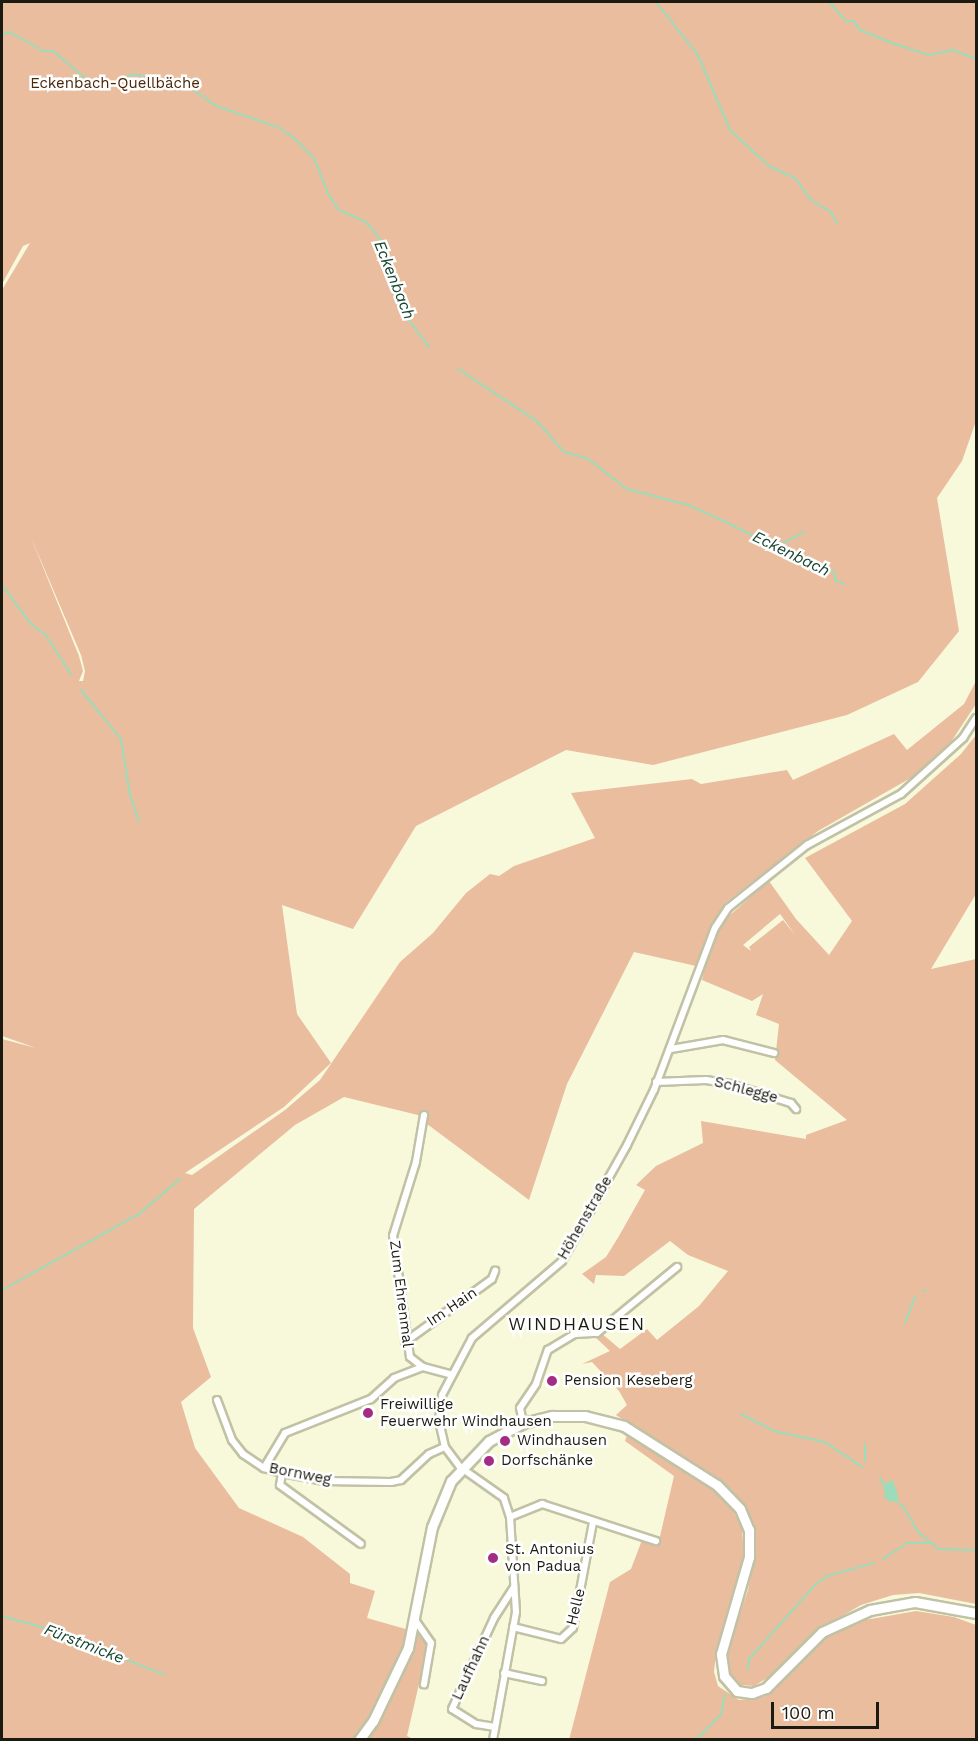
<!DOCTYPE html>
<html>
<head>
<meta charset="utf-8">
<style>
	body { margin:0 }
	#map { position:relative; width:978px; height:1741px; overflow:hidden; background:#f8f9db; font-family:"Work Sans",sans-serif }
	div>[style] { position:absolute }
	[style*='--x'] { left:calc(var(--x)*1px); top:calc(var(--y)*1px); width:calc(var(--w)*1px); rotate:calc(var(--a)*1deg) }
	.green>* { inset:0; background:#e9bd9e }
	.water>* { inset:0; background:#9cdcb9 }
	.stream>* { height:2px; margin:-1px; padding:0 1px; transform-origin:1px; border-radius:1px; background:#9cdcb9 }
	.roads { filter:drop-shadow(2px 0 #c1c2a5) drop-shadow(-2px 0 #c1c2a5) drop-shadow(0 2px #c1c2a5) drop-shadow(0 -2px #c1c2a5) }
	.street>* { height:6px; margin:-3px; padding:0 3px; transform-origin:3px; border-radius:3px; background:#fff }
	.secondary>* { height:9px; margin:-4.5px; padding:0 4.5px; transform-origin:4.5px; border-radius:4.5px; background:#fff }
	.dots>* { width:16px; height:16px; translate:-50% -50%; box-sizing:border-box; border:3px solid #fff; border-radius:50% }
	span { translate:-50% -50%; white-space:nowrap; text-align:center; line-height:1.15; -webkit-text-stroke:5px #fff; paint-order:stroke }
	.park-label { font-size:15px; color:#4a2709 }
	.street-label { font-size:15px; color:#1b1b11 }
	.poi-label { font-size:15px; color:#1b1b11 }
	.left { translate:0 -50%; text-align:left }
	.water-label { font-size:16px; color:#15462f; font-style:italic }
	.quarter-label { font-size:18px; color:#1b1b11; letter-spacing:1.5px }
	.frame { position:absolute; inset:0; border:3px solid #1b1b11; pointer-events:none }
	.scale { position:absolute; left:771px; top:1702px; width:108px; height:27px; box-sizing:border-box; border:3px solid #1b1b11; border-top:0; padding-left:8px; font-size:18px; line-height:21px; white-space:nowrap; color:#1b1b11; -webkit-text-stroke:4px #fff; paint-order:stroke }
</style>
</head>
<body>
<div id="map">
	<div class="green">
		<div style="clip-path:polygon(evenodd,2px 2px,976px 2px,976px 421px,962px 461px,937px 498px,959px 631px,918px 682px,847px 715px,653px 765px,566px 750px,416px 826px,353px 929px,282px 905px,297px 1014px,331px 1063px,284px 1107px,185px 1173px,192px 1175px,285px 1110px,320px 1080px,400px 962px,433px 933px,466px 893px,490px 874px,499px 876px,514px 866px,595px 838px,571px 793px,692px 779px,701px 784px,787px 770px,793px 780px,894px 734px,907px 750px,964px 704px,976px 681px,976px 704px,949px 745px,916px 775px,818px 831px,725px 903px,712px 924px,696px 966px,634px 952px,567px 1084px,529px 1200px,427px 1124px,422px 1116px,344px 1097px,295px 1125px,194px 1209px,193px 1328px,211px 1377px,181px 1402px,195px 1448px,239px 1508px,303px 1537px,350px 1574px,350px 1583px,375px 1591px,367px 1618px,416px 1632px,428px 1645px,407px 1736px,413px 1739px,2px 1739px,2px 1039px,36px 1048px,2px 1036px,2px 290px,30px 243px,23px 246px,2px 284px,2px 2px,30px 535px,81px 655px,85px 671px,83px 681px,79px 681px,83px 671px,79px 656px,30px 535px)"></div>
		<div style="clip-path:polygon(evenodd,976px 735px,976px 894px,931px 969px,976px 959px,976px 1604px,919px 1593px,893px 1595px,861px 1605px,820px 1629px,769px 1677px,754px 1686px,740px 1685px,730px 1673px,727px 1652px,748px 1590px,756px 1548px,751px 1519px,731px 1489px,616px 1415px,627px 1405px,619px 1391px,592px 1362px,582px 1364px,610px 1351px,594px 1336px,601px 1333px,620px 1349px,647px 1329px,657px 1340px,699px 1306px,728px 1271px,688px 1255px,670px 1241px,624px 1276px,596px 1275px,594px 1284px,582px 1274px,606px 1257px,619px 1236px,645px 1190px,636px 1185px,656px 1166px,703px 1143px,701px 1121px,806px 1139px,806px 1135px,847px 1120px,775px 1060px,779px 1024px,756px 1015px,763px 994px,752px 1001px,702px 980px,714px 929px,769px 881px,796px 919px,829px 955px,852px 921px,805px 858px,905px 804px,961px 754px,976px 735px,780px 914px,796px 936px,783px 920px,749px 947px,751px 951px,743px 945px,780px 914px)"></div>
		<div style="clip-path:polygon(628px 1432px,708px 1484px,728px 1502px,742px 1528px,744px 1555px,716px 1653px,714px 1672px,718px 1686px,739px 1700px,764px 1697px,825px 1638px,865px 1620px,916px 1611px,954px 1617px,976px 1625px,976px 1739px,569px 1740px,610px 1582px,631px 1569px,642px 1540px,658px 1545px,674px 1476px,625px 1441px)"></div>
	</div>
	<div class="water">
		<div style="clip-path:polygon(893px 1480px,899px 1499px,890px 1502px,885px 1498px,883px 1484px)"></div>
	</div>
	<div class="stream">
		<div style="--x:656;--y:2;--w:68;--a:51.6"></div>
		<div style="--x:698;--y:55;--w:82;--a:66.9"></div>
		<div style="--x:730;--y:130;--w:53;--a:42.7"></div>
		<div style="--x:769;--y:166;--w:29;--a:25"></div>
		<div style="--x:795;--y:178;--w:27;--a:54"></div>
		<div style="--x:811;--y:200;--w:23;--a:31"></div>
		<div style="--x:831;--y:212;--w:13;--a:61"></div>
		<div style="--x:829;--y:2;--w:25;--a:48"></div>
		<div style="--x:846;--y:21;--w:8;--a:0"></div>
		<div style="--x:854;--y:21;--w:11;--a:56"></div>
		<div style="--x:860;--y:30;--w:38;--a:22"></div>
		<div style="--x:895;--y:44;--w:36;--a:18"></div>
		<div style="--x:929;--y:55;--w:25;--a:-12"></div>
		<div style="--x:953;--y:50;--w:25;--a:21"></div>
		<div style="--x:2;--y:35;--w:9;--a:-21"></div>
		<div style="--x:10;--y:32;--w:38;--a:30"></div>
		<div style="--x:43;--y:51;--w:10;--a:0"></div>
		<div style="--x:53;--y:51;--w:50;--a:40.1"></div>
		<div style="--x:91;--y:83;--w:16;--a:14"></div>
		<div style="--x:107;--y:87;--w:28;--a:-27"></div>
		<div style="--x:132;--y:74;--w:28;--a:10"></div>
		<div style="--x:160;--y:79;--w:9;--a:41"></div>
		<div style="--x:167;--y:85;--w:25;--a:9"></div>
		<div style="--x:192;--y:89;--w:29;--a:35"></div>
		<div style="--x:216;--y:106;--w:65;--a:18.7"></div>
		<div style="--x:278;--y:127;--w:19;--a:35"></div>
		<div style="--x:294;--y:138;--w:28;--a:45"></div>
		<div style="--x:314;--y:158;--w:41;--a:68.5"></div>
		<div style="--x:329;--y:196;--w:17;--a:54"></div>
		<div style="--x:339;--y:210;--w:30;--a:24"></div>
		<div style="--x:366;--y:222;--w:26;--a:51"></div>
		<div style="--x:382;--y:242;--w:81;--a:71.3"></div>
		<div style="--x:408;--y:319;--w:35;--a:53"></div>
		<div style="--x:458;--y:369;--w:95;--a:33.4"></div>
		<div style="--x:537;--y:421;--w:41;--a:48.9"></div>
		<div style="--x:564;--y:452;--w:24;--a:15"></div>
		<div style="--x:587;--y:458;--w:51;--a:37.8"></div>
		<div style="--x:627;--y:489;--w:63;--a:14.7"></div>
		<div style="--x:688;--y:505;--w:37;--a:24"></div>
		<div style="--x:722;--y:520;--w:59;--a:27"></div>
		<div style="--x:775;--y:547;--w:24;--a:17"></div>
		<div style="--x:798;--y:554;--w:42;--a:27.2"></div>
		<div style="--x:835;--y:573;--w:7;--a:90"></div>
		<div style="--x:835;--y:580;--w:10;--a:24"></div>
		<div style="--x:775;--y:547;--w:33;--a:-27"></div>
		<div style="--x:2;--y:585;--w:49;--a:53.4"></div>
		<div style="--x:31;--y:624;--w:17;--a:36"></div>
		<div style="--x:45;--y:634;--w:48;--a:57"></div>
		<div style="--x:81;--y:690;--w:63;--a:50.8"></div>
		<div style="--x:121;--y:739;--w:57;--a:80.9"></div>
		<div style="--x:130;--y:795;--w:28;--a:71"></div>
		<div style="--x:2;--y:1290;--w:157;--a:-29"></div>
		<div style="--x:139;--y:1214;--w:54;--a:-40.5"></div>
		<div style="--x:923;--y:1291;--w:3;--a:-18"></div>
		<div style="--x:905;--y:1323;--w:28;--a:-69"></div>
		<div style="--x:741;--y:1414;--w:37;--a:27"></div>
		<div style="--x:774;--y:1431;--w:52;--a:12.2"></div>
		<div style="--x:825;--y:1442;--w:45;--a:34"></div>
		<div style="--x:865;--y:1444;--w:17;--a:90"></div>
		<div style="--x:880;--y:1477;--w:8;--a:67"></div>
		<div style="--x:895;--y:1501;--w:9;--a:32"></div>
		<div style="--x:903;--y:1506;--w:30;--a:60"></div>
		<div style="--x:918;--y:1532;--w:27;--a:39"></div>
		<div style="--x:939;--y:1549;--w:37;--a:2"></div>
		<div style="--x:883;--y:1559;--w:29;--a:-34"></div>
		<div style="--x:907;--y:1543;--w:22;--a:0"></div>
		<div style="--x:2;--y:1616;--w:55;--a:15.8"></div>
		<div style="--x:55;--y:1631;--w:118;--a:21.8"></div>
		<div style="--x:748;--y:1669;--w:10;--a:-84"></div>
		<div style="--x:749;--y:1659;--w:99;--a:-48.3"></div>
		<div style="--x:815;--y:1585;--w:15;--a:-37"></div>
		<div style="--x:827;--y:1576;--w:49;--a:-15.5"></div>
		<div style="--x:696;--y:1740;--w:36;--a:-46"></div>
		<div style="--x:721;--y:1714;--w:20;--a:-79"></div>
	</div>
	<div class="roads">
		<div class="street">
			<div style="--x:671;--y:1049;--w:53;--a:-9.8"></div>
			<div style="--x:723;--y:1040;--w:53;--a:14.3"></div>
			<div style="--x:656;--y:1082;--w:50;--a:-2.3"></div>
			<div style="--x:706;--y:1080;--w:25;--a:9"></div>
			<div style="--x:731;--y:1084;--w:63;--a:17.6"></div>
			<div style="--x:791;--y:1103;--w:8;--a:50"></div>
			<div style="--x:424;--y:1115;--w:48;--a:99.7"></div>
			<div style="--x:416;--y:1162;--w:77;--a:107.3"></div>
			<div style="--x:393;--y:1236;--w:122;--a:82"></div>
			<div style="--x:410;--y:1357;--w:16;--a:38"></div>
			<div style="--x:423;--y:1367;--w:30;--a:15"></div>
			<div style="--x:405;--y:1342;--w:107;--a:-35.9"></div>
			<div style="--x:492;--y:1279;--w:9;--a:-69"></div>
			<div style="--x:217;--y:1400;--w:43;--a:69.4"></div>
			<div style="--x:232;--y:1440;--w:18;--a:52"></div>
			<div style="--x:243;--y:1454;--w:25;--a:34"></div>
			<div style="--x:264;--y:1468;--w:19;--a:16"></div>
			<div style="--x:282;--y:1473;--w:43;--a:10.8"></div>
			<div style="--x:324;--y:1481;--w:67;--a:0.9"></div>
			<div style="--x:391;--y:1482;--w:10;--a:-11"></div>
			<div style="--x:401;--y:1480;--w:38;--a:-43"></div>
			<div style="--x:429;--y:1454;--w:17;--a:-24"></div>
			<div style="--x:523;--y:1423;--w:15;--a:-101"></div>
			<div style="--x:520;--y:1408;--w:29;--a:-56"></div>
			<div style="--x:536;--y:1384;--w:36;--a:-71"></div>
			<div style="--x:548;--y:1350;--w:31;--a:-31"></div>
			<div style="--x:575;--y:1334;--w:22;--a:-3"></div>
			<div style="--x:597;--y:1333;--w:104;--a:-39.5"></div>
			<div style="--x:264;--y:1468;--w:41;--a:-59"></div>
			<div style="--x:285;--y:1433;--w:92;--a:-21.6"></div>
			<div style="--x:371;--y:1399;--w:31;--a:-42"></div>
			<div style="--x:394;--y:1378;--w:31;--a:-21"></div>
			<div style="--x:282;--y:1473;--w:12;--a:99"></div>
			<div style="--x:280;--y:1485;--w:100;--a:36.1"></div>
			<div style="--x:510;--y:1517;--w:35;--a:-22"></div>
			<div style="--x:542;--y:1504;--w:120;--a:18"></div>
			<div style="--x:415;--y:1620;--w:28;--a:55"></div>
			<div style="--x:431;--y:1643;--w:42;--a:99.7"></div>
			<div style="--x:513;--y:1627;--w:49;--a:14"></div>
			<div style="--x:561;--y:1639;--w:16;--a:-43"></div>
			<div style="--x:573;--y:1628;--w:108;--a:-79.3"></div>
			<div style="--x:504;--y:1673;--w:39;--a:12"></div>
			<div style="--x:495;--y:1727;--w:19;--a:-171"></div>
			<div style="--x:476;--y:1724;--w:28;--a:-148"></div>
			<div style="--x:452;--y:1709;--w:100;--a:-65.2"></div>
			<div style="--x:494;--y:1618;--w:37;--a:-57"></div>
			<div style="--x:493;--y:1740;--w:130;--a:-79.8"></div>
			<div style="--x:516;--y:1612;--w:95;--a:-93.6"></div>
			<div style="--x:510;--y:1517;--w:20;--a:-108"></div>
			<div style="--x:504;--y:1498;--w:54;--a:-144.8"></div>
			<div style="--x:460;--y:1467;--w:25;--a:-127"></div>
			<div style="--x:445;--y:1447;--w:28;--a:-103"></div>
			<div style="--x:439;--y:1420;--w:25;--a:-83"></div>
			<div style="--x:442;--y:1395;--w:64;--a:-62.2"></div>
			<div style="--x:472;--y:1338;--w:118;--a:-40.5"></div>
			<div style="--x:562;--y:1261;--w:133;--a:-60.7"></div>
			<div style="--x:627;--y:1145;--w:61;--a:-63.9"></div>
			<div style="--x:654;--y:1090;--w:173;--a:-69.4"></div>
			<div style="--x:715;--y:928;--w:24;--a:-57"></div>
			<div style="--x:728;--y:908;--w:101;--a:-38.6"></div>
			<div style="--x:807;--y:845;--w:107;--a:-28.5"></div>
			<div style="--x:901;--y:794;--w:84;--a:-42.1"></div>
			<div style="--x:963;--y:738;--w:24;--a:-57"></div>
		</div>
		<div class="secondary">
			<div style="--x:359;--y:1740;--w:24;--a:-54"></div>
			<div style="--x:373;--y:1721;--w:81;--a:-64.4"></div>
			<div style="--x:408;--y:1648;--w:123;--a:-78.8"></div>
			<div style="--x:432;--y:1527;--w:50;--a:-67.6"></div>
			<div style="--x:451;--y:1481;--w:55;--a:-46.5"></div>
			<div style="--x:489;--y:1441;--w:38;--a:-28"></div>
			<div style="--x:523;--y:1423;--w:30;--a:-14"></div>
			<div style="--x:552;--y:1416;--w:33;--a:0"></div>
			<div style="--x:585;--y:1416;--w:40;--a:14.4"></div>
			<div style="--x:624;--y:1426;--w:110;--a:32.4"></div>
			<div style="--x:717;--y:1485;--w:33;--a:46"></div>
			<div style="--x:740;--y:1509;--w:23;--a:67"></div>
			<div style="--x:749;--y:1530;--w:27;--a:90"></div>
			<div style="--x:749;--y:1557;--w:101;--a:106.1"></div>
			<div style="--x:721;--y:1654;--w:22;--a:82"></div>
			<div style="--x:724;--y:1676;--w:20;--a:49"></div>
			<div style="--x:737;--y:1691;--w:15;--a:8"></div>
			<div style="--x:752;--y:1693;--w:15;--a:-20"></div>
			<div style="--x:766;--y:1688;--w:79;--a:-45"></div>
			<div style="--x:822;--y:1632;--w:53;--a:-24.6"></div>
			<div style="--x:870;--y:1610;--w:46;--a:-10.1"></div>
			<div style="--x:915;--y:1602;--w:62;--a:10.2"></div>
		</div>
	</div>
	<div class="dots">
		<div style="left:552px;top:1381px;background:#a42d84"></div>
		<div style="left:368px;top:1413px;background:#a42d84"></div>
		<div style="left:505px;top:1441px;background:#a42d84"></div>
		<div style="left:489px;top:1461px;background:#a42d84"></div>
		<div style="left:493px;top:1558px;background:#a42d84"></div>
	</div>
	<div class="park-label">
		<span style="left:115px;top:84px">Eckenbach-Quellbäche</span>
	</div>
	<div class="street-label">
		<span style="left:746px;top:1090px;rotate:15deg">Schlegge</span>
		<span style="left:585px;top:1218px;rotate:-60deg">Höhenstraße</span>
		<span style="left:401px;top:1294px;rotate:83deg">Zum Ehrenmal</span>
		<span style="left:452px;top:1307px;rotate:-34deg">Im Hain</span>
		<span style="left:300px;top:1474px;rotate:11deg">Bornweg</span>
		<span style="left:576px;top:1607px;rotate:-76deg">Helle</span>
		<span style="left:471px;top:1668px;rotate:-65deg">Laufhahn</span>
	</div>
	<div class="poi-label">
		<span class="left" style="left:564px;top:1381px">Pension Keseberg</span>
		<span class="left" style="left:380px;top:1413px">Freiwillige<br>Feuerwehr Windhausen</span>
		<span class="left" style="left:517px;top:1441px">Windhausen</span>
		<span class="left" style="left:501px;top:1461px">Dorfschänke</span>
		<span class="left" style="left:505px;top:1558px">St. Antonius<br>von Padua</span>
	</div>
	<div class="water-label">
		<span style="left:394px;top:280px;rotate:68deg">Eckenbach</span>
		<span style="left:791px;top:554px;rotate:26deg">Eckenbach</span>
		<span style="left:84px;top:1644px;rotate:21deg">Fürstmicke</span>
	</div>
	<div class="quarter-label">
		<span style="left:577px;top:1324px">WINDHAUSEN</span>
	</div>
	<div class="frame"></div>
	<div class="scale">100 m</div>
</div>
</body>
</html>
